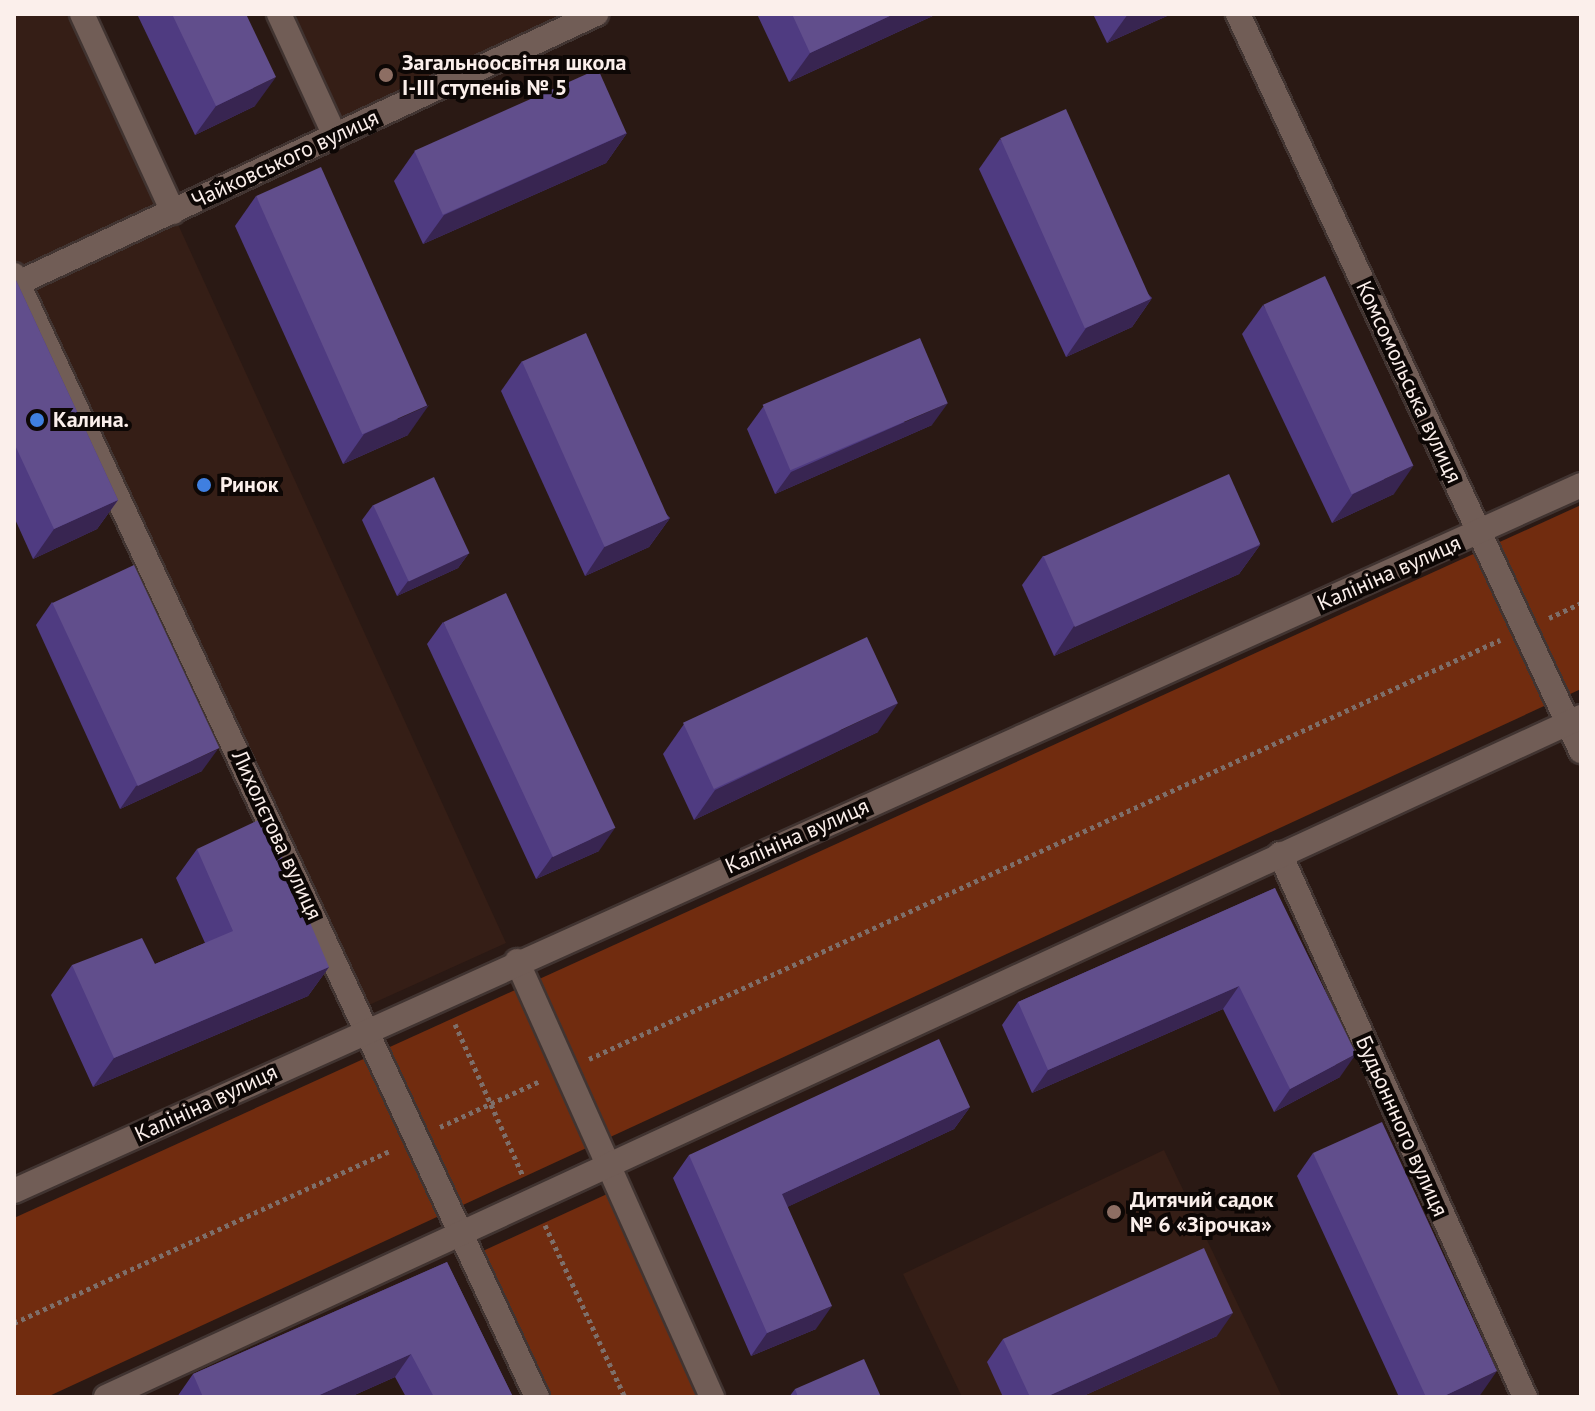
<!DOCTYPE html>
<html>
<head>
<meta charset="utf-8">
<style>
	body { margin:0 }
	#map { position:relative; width:1595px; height:1411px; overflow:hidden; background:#2a1914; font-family:"PT Sans",sans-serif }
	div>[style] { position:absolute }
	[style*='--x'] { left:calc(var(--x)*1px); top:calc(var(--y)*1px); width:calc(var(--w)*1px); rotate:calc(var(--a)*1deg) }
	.built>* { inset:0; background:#351e16 }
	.green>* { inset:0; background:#712c0f }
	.path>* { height:5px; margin-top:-2.5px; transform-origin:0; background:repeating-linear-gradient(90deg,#7e6f6a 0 4px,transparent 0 8px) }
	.roads { filter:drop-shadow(2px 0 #413431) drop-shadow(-2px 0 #413431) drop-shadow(0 2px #413431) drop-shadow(0 -2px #413431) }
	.street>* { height:24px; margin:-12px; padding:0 12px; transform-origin:12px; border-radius:12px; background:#715d56 }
	.secondary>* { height:24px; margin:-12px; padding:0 12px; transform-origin:12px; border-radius:12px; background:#715d56 }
	.wall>* { inset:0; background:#4f3b81 }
	.shaded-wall>* { inset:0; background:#382551 }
	.building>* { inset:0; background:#614e8c; transform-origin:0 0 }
	.dots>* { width:22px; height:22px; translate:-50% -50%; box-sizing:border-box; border:4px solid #0d0705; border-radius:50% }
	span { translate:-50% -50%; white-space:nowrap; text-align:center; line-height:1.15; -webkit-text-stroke:8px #0d0705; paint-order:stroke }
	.poi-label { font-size:22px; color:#fbefeb; font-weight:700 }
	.left { translate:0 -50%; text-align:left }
	.street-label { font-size:22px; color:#fbefeb }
	.frame { position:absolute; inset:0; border:16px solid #fbefeb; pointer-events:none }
</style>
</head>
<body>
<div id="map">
	<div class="built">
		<div style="clip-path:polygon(14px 14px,82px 14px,506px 943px,358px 1010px,14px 275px)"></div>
		<div style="clip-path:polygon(279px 14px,596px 14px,335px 136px)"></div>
		<div style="clip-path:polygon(1164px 1150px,1282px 1397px,962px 1397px,903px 1274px)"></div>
	</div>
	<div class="green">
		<div style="clip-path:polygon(1581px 505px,1581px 689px,47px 1397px,14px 1397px,14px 1218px)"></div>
		<div style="clip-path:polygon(618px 1189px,712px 1397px,537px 1397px,472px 1256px)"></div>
	</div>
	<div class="path">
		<div style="--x:1549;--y:618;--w:35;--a:-25"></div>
		<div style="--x:455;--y:1024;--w:167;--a:65.9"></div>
		<div style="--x:589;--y:1059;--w:1003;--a:-24.7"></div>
		<div style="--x:440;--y:1127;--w:110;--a:-24.7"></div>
		<div style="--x:545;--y:1225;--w:190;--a:65.1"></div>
		<div style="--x:14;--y:1323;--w:415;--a:-24.6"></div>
	</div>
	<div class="roads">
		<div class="street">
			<div style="--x:82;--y:14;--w:218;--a:65.3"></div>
			<div style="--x:279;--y:14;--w:134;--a:65.3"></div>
			<div style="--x:14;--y:275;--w:1238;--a:65.01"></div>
			<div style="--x:18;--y:283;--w:638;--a:-24.96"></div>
			<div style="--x:1280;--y:854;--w:596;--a:65.72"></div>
			<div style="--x:517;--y:961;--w:478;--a:65.9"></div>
		</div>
		<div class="secondary">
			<div style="--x:1238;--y:14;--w:813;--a:65.04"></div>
			<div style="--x:14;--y:1191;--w:1719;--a:-24.25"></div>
			<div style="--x:106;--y:1397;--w:1624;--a:-24.75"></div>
		</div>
	</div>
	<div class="wall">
		<div style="clip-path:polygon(137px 14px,246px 14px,255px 106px,195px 135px)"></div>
		<div style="clip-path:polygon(757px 14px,937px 14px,789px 82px)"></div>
		<div style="clip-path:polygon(1093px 14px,1168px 14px,1167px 16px,1107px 43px)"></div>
		<div style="clip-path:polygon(627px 133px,606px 163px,423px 244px,394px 181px,415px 151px)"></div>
		<div style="clip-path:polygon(1000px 139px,1152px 298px,1132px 327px,1066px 357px,979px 169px)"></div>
		<div style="clip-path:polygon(256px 196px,408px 435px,343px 464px,235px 226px)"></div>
		<div style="clip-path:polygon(14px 276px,118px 500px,97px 529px,33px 559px,14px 517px)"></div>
		<div style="clip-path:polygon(1263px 305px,1394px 494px,1332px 523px,1242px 334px)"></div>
		<div style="clip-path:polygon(522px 361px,670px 518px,649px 547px,585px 576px,501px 391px)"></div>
		<div style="clip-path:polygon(763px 407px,932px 425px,775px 494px,747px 429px)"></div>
		<div style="clip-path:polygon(373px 505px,469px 553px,458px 568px,397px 596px,362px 520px)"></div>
		<div style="clip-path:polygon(1260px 545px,1239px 574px,1054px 656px,1022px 585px,1043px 556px)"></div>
		<div style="clip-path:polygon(52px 602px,202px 771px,120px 809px,36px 625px)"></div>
		<div style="clip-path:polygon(443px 622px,599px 851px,536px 879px,427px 644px)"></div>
		<div style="clip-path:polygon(684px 724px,878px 732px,694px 820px,663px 754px)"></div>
		<div style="clip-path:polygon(197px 849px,329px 967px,308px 996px,93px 1087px,51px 995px,72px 965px,155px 964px,205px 943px,176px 878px)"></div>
		<div style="clip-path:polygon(1275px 888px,1340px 1077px,1274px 1112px,1223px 1009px,1032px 1093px,1002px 1025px,1018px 1002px)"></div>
		<div style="clip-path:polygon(970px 1107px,954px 1129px,787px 1207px,816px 1329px,751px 1356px,673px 1178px,689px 1155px)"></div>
		<div style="clip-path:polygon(1313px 1153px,1481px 1394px,1475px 1397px,1399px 1397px,1297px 1176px)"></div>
		<div style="clip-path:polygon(447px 1262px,513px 1397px,406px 1397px,395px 1377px,350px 1397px,177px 1397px,193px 1374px)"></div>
		<div style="clip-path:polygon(1217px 1336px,1081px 1397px,1003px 1397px,987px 1362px,1003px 1339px)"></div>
		<div style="clip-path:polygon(795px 1389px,881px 1397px,789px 1397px)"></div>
	</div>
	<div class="shaded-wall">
		<div style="clip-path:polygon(894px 14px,937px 14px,789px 82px,810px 53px)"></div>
		<div style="clip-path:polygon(1128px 14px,1168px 14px,1167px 16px,1107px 43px)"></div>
		<div style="clip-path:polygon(276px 77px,255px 106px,195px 135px,216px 106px)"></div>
		<div style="clip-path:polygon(627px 133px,606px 163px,423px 244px,444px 215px)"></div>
		<div style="clip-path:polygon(1152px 298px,1132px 327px,1066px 357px,1086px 328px)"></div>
		<div style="clip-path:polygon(948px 403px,932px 425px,775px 494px,791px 472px)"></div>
		<div style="clip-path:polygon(429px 405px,408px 435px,343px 464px,364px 434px)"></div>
		<div style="clip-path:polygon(1414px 465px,1394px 494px,1332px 523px,1353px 494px)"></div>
		<div style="clip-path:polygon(118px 500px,97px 529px,33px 559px,54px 529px)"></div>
		<div style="clip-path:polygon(670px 518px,649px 547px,585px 576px,605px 546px)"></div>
		<div style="clip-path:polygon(1260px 545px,1239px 574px,1054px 656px,1074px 626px)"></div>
		<div style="clip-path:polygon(469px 553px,458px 568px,397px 596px,408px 581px)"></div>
		<div style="clip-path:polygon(898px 703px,878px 732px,694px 820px,715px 790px)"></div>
		<div style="clip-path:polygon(218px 749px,202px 771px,120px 809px,136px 786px)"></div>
		<div style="clip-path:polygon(615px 828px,599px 851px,536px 879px,552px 857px)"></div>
		<div style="clip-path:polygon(329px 967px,308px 996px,93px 1087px,114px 1058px)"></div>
		<div style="clip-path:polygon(1239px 986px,1223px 1009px,1032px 1093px,1048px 1070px)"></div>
		<div style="clip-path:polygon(1356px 1054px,1340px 1077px,1274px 1112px,1290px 1089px)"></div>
		<div style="clip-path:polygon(970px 1107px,954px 1129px,766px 1217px,782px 1194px)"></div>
		<div style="clip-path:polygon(832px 1306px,816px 1329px,751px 1356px,767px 1333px)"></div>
		<div style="clip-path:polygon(1233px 1313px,1217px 1336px,1081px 1397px,1046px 1397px)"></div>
		<div style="clip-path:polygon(411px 1354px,395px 1377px,350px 1397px,315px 1397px)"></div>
		<div style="clip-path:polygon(1497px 1371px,1481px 1394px,1475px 1397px,1442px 1397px)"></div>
	</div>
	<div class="building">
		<div style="clip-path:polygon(172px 14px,246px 14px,276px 77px,216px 106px)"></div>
		<div style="clip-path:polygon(792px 14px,894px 14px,810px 53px)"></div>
		<div style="left:598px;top:69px;width:70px;height:201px;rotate:66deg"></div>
		<div style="left:1066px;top:109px;width:208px;height:72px;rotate:66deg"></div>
		<div style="left:321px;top:167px;width:261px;height:71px;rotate:66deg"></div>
		<div style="clip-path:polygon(14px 276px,118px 500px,54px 529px,14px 443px)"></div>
		<div style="left:1325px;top:276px;width:209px;height:68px;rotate:65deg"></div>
		<div style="left:586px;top:333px;width:203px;height:70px;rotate:66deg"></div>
		<div style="left:920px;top:338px;width:71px;height:171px;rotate:67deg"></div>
		<div style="left:1229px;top:474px;width:77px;height:203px;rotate:66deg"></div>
		<div style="left:434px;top:477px;width:84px;height:67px;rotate:65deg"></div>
		<div style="left:134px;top:565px;width:202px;height:90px;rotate:65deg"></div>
		<div style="left:506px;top:593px;width:259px;height:69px;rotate:65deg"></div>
		<div style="left:867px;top:637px;width:73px;height:203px;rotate:65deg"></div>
		<div style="clip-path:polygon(265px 817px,329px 967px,114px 1058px,72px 965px,142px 938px,155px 964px,233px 931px,197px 849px)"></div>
		<div style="clip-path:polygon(1275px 888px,1356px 1054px,1290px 1089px,1239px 986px,1048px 1070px,1018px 1002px)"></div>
		<div style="clip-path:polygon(939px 1039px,970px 1107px,782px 1194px,832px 1306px,767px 1333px,689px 1155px)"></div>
		<div style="clip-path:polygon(1382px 1122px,1497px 1371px,1442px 1397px,1426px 1397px,1313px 1153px)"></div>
		<div style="clip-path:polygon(1204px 1248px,1233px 1313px,1046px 1397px,1030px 1397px,1003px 1339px)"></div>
		<div style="clip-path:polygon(447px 1262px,513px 1397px,434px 1397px,411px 1354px,315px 1397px,203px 1397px,193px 1374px)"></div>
		<div style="clip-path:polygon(864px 1359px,881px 1397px,798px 1397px,795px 1389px)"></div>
	</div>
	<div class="dots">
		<div style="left:386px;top:75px;background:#8d6e63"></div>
		<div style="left:37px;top:420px;background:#3f7fe0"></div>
		<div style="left:204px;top:485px;background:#3f7fe0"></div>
		<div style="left:1114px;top:1212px;background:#8d6e63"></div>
	</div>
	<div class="poi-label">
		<span class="left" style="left:402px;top:75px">Загальноосвітня школа<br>І-ІІІ ступенів № 5</span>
		<span class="left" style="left:53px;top:420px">Калина.</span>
		<span class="left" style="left:220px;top:485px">Ринок</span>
		<span class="left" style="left:1130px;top:1212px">Дитячий садок<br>№ 6 «Зірочка»</span>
	</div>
	<div class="street-label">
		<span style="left:285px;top:159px;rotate:-25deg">Чайковського вулиця</span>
		<span style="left:1409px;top:382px;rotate:65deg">Комсомольська вулиця</span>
		<span style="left:1389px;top:573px;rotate:-24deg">Калініна вулиця</span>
		<span style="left:277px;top:835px;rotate:65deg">Лихолєтова вулиця</span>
		<span style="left:797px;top:836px;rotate:-24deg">Калініна вулиця</span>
		<span style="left:206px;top:1103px;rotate:-25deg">Калініна вулиця</span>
		<span style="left:1402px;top:1126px;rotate:66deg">Будьоннного вулиця</span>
	</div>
	<div class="frame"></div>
</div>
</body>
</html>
